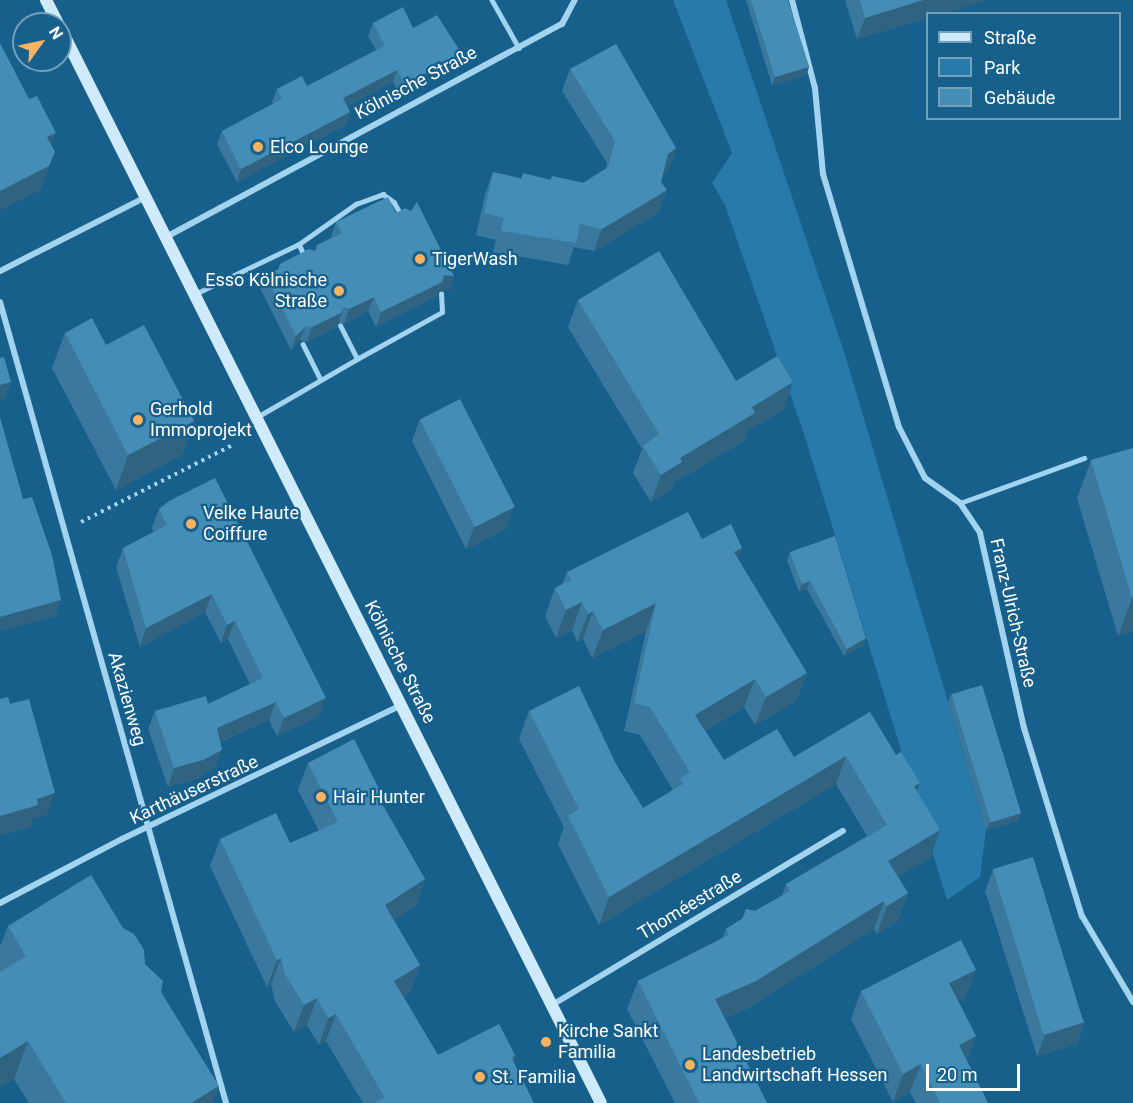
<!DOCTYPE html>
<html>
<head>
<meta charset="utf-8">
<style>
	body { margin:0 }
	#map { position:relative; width:1133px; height:1103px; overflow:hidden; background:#17608c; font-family:Roboto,sans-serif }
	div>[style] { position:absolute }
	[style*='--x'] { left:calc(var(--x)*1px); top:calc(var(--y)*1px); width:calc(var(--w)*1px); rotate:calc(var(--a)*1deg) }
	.green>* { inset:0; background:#277aa9 }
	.path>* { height:4px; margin-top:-2px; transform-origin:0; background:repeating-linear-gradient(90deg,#a2d3ef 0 3px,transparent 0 7.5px) }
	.service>* { height:4.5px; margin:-2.25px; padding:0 2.25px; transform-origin:2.25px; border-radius:2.25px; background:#a2d3ef }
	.minor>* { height:6px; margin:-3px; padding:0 3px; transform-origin:3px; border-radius:3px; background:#a2d3ef }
	.secondary>* { height:12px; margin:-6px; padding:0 6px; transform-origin:6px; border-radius:6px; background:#cfeafa }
	.wall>* { inset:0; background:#3a799d }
	.shaded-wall>* { inset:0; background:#306380 }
	.building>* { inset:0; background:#448db7; transform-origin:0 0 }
	.dots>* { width:16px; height:16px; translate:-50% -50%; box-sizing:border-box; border:3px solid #17608c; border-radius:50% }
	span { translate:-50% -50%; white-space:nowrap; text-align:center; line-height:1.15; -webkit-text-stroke:4.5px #17608c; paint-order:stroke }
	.street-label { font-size:18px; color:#fff }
	.poi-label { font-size:18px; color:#fff }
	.left { translate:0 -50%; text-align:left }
	.right { translate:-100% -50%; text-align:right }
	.legend { position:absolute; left:926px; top:12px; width:195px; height:108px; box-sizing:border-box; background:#17608c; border:2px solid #74a0ba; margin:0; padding:8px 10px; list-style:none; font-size:18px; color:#fff }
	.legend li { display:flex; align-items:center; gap:12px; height:30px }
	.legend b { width:30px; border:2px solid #74a0ba }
	.north { position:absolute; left:12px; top:12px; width:60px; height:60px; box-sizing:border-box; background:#17608c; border:2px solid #74a0ba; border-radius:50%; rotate:57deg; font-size:16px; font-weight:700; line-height:24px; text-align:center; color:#fff }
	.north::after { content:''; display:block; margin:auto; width:21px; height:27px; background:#ffb35f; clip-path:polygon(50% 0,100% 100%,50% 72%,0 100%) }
	.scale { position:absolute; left:926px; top:1064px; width:94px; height:27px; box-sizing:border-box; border:3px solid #fff; border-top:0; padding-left:8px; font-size:18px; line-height:21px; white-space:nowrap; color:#fff; -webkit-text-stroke:4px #17608c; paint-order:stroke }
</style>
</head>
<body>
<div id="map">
	<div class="green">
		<div style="clip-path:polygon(673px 0,726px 0,846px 358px,986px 830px,980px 877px,947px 900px,804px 434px,725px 205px,712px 183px,732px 153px)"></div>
	</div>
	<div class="path">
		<div style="--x:81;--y:522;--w:170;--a:-26.9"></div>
	</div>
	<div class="service">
		<div style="--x:492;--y:0;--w:55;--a:60.6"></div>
		<div style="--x:299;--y:244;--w:70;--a:-35.1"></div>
		<div style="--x:356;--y:204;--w:29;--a:-20"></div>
		<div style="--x:383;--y:194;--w:14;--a:36"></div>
		<div style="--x:394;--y:202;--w:16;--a:60"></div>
		<div style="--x:195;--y:294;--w:115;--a:-25.7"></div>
		<div style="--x:299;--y:244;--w:14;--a:65"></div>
		<div style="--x:303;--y:344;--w:40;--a:63.4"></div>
		<div style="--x:357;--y:359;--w:97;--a:-28.9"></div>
		<div style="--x:442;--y:312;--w:18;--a:-93"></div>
		<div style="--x:257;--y:417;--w:116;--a:-30.1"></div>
		<div style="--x:357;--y:359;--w:37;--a:-117"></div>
		<div style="--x:960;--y:503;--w:132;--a:-19.9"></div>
	</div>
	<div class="minor">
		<div style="--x:792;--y:0;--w:91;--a:75.4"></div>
		<div style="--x:815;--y:88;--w:86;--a:84.7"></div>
		<div style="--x:823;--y:174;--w:264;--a:73.3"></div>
		<div style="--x:899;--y:427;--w:57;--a:63"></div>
		<div style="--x:925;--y:478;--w:43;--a:35.5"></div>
		<div style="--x:960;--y:503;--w:36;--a:56"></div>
		<div style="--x:980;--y:533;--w:200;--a:77.3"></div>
		<div style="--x:1024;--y:728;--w:197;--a:72.9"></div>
		<div style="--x:1082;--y:916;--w:100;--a:59.3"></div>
		<div style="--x:166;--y:237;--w:450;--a:-28.3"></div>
		<div style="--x:562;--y:24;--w:27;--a:-62"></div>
		<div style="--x:0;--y:271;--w:164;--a:-26.9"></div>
		<div style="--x:0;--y:302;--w:832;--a:74.24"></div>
		<div style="--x:0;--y:903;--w:138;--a:-27.7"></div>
		<div style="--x:122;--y:839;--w:310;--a:-25.6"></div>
		<div style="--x:552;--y:1005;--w:339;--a:-30.9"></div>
	</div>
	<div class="secondary">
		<div style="--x:46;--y:0;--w:27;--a:63"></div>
		<div style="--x:60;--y:27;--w:1204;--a:63.31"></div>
	</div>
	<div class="wall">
		<div style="clip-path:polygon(746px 0,788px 0,809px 67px,806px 75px,772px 85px)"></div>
		<div style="clip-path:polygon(845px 0,987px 0,857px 39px)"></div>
		<div style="clip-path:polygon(373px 23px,413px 28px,457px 66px,400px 96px,393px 82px,347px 106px,350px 112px,346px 125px,237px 182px,217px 144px,222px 131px,273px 104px,272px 102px,277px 89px,307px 86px,376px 50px,368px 36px)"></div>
		<div style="clip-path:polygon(570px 69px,676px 148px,669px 170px,663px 174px,661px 182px,659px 212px,594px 251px,574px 247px,568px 265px,493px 252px,496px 240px,476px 235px,485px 194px,493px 172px,521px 178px,550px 180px,552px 176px,583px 183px,606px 169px,607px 163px,562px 91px)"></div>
		<div style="clip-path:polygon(396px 213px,454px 276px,449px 290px,439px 290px,437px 296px,376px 327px,368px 311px,344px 324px,338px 322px,336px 328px,307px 342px,300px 340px,291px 350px,259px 286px,264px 272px,278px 270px,315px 251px,317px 245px,332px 238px,331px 237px,336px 222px)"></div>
		<div style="clip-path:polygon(578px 300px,736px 381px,784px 409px,749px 430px,745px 440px,675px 482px,672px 489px,651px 502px,633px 473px,642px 449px,568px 327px)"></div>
		<div style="clip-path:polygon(65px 333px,106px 345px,194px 421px,182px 455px,116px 490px,52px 368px)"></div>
		<div style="clip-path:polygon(420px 419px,506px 529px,466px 549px,412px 441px)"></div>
		<div style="clip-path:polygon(1133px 448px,1133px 631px,1118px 636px,1077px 498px,1091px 460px)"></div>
		<div style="clip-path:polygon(159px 509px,319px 716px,277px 736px,269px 720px,220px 742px,215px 768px,197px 779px,168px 787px,148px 729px,155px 711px,208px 704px,250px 684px,228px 639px,221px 643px,205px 612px,140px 647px,116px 567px,123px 548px,154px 532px,152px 528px)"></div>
		<div style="clip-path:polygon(702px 539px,738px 560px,807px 673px,796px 701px,755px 725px,744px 707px,705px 731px,724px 760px,794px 757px,870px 712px,917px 791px,930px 858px,898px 877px,908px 893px,897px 922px,877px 934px,874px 929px,746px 1009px,725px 1018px,767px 1103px,675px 1103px,627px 1009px,638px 981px,722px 938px,726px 929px,742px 919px,746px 909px,755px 911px,782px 896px,786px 884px,867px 836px,836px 784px,599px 925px,558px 844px,564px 827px,519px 739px,529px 711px,617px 766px,643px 808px,673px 790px,640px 735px,624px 731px,646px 631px,592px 658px,583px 639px,577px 642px,572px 630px,556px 638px,545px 616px,555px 588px,562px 584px,567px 572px)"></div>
		<div style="clip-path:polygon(790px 552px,866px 638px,864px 645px,844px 656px,807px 589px,799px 592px,787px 560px)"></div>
		<div style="clip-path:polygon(951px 694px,1018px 821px,986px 830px,948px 702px)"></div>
		<div style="clip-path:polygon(308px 763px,384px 807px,425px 879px,416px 906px,394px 920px,420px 965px,410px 992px,403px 996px,438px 1055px,515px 1055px,513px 1062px,534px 1103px,363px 1103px,326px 1041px,319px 1045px,307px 1025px,294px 1032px,275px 1001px,271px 984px,267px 987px,210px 866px,220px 839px,290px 843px,319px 831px,298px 790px)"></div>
		<div style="clip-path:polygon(993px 870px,1085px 1022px,1077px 1044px,1037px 1056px,985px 891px)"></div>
		<div style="clip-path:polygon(8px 926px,145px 964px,161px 992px,213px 1103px,29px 1103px,14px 1079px,0 1087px,0 946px)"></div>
		<div style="clip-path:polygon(976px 970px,965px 998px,958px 1001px,976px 1036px,967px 1061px,988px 1103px,916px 1103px,910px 1092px,893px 1102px,851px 1019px,861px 991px)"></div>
	</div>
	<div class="shaded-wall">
		<div style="clip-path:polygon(923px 0,987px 0,943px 14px,927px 14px,927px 18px,857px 39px,865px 18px)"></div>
		<div style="clip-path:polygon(462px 54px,457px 66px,400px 96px,405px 84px)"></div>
		<div style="clip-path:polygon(809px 67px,806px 75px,772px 85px,775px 77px)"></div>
		<div style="clip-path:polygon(397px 70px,393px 82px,338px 110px,343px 98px)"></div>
		<div style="clip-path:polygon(350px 112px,346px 125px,237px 182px,241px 169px)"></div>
		<div style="clip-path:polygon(56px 133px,47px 156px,47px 137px)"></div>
		<div style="clip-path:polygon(676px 148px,669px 170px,660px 176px,668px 154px)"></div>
		<div style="clip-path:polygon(55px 152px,40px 190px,0 210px,0 191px)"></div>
		<div style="clip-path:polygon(667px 190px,659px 212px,594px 251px,602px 229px)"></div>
		<div style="clip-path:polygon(444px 275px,454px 276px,449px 290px,439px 290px)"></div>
		<div style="clip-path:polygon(442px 282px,437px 296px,376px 327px,381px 312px)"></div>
		<div style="clip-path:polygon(374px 297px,368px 311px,344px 324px,349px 309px)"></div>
		<div style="clip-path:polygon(344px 307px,336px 328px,307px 342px,312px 327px)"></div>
		<div style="clip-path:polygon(306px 326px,300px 340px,291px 350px,296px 336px)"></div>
		<div style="clip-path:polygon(11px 382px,5px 398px,0 399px,0 385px)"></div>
		<div style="clip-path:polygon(793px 382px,784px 409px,749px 430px,745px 440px,675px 482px,672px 489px,651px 502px,661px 475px,680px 458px,752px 407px)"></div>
		<div style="clip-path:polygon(194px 421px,182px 455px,116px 490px,128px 455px)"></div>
		<div style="clip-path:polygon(514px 507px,506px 529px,466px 549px,474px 527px)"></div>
		<div style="clip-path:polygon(742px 548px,732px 576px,734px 552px)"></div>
		<div style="clip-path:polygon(810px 581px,807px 589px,799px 592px,802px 584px)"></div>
		<div style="clip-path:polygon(212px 594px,205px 612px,140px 647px,146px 628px)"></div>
		<div style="clip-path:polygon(1133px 597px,1133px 631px,1118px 636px,1132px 598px)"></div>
		<div style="clip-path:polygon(61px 600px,56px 616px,0 631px,0 617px)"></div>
		<div style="clip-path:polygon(582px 602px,572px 630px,556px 638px,566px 610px)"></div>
		<div style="clip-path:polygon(656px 603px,646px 631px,592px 658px,603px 630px)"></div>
		<div style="clip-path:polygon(593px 611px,583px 639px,577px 642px,588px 614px)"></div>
		<div style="clip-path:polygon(235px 621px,228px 639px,221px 643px,227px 625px)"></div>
		<div style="clip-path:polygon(866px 638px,864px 645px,844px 656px,847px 649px)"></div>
		<div style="clip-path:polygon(807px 673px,796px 701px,755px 725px,766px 697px)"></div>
		<div style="clip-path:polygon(755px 679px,744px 707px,685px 743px,695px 715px)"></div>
		<div style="clip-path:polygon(326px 698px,319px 716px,277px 736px,284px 718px)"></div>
		<div style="clip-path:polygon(276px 702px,269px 720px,210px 746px,217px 728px)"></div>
		<div style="clip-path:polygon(222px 750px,215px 768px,197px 779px,168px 787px,174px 768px)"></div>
		<div style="clip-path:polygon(846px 756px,836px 784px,599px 925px,609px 897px)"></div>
		<div style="clip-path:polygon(920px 783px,910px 811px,914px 786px)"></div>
		<div style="clip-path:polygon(55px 793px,47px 815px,33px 819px,30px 827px,0 836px,0 816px,37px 799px)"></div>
		<div style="clip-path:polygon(1021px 813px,1018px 821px,986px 830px,989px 823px)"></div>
		<div style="clip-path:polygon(940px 830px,930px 858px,878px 889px,888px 861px)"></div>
		<div style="clip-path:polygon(425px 879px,416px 906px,375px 932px,385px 905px)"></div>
		<div style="clip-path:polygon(908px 893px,897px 922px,877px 934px,887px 906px)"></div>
		<div style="clip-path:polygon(884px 901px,874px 929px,746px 1009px,704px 1027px,715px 999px)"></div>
		<div style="clip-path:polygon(281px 958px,271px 984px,267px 987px,277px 960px)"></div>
		<div style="clip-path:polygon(420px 965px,410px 992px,385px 1008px,394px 981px)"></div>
		<div style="clip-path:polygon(976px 970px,965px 998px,939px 1011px,949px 983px)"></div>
		<div style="clip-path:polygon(317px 998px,307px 1025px,294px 1032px,304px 1005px)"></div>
		<div style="clip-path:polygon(336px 1014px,326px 1041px,319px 1045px,328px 1018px)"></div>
		<div style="clip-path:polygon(1085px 1022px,1077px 1044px,1037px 1056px,1045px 1035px)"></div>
		<div style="clip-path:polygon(976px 1036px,966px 1064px,959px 1045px)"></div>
		<div style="clip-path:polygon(28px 1041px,14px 1079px,0 1087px,0 1058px)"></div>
		<div style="clip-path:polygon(921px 1064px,910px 1092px,893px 1102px,903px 1074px)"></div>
		<div style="clip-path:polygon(219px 1086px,213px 1103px,191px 1103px)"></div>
	</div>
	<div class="building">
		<div style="clip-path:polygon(751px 0,788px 0,809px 67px,775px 77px)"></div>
		<div style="clip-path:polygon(860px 0,923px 0,865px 18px)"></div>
		<div style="clip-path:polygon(403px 7px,413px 28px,437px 15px,462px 54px,405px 84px,397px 70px,343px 98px,350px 112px,241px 169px,222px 131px,282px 99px,277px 89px,302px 76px,307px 86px,385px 46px,373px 23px)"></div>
		<div style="clip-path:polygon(0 43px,29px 99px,37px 96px,56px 133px,47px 137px,55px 152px,49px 166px,0 191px)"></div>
		<div style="clip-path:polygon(616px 44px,676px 148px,668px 154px,661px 182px,667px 190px,602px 229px,580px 224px,576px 243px,501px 231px,504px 218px,484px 213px,493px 172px,521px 179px,523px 173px,551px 180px,552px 176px,583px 183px,608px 167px,615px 141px,570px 69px)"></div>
		<div style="clip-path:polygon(388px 197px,396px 213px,405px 208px,411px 211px,417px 202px,454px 276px,444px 275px,442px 282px,381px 312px,374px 297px,349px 309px,344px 307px,341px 313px,312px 327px,306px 326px,296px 336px,264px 272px,278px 270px,280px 264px,309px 249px,316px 251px,317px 245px,342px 233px,336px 222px)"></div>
		<div style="clip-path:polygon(659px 251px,736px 381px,777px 356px,793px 382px,752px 407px,755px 413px,680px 458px,682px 462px,661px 475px,643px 446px,659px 434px,578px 300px)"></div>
		<div style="clip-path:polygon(92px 318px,106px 345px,144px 325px,194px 421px,128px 455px,65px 333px)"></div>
		<div style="clip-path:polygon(4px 357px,11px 382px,0 385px,0 358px)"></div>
		<div style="left:460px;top:399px;width:121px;height:45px;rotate:63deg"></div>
		<div style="clip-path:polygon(0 417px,23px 499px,32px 497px,52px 555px,61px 600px,0 617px)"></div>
		<div style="clip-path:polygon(1133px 448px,1133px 597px,1132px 598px,1091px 460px)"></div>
		<div style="clip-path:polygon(215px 478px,326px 698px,284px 718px,276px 702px,217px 728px,222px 750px,203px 760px,174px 768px,155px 711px,206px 696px,208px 704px,263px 678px,235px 621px,227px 625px,212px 594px,146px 628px,123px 548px,167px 525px,159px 509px,169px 501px)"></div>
		<div style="clip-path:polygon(688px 512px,702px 539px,731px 524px,742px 548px,734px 552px,807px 673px,766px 697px,755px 679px,695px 715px,724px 760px,777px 729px,794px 757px,870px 712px,896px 755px,901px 752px,920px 783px,914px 786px,940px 830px,888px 861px,908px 893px,887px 906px,884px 901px,756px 981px,715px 999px,767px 1103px,699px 1103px,638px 981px,729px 935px,726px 929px,743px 918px,746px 909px,755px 911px,790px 891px,786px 884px,887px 825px,846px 756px,609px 897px,568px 816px,579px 809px,529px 711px,579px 686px,617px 766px,643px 808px,683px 784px,680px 778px,690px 772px,650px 707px,634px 703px,656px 603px,603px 630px,593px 611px,588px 614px,582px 602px,566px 610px,555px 588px,571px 580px,567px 572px)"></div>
		<div style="clip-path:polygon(835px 536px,866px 638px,847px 649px,810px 581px,802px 584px,790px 552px)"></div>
		<div style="left:982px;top:685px;width:134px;height:32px;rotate:73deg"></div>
		<div style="clip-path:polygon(8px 697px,10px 704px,29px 699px,55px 793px,37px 799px,38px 805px,0 816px,0 699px)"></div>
		<div style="clip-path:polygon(354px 739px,386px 803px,382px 804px,425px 879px,385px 905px,420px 965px,394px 981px,438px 1055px,499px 1024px,515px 1055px,511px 1057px,534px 1103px,375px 1103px,385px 1098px,336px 1014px,328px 1018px,317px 998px,304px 1005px,285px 974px,281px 958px,277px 960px,220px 839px,276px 813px,290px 843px,338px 822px,308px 763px)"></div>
		<div style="left:1033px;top:857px;width:173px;height:42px;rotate:73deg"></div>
		<div style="clip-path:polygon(91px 875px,123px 928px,134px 934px,144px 950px,145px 964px,163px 981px,161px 992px,219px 1086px,191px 1103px,66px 1103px,28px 1041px,0 1058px,0 972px,26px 956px,8px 926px)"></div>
		<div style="clip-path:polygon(961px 940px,976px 970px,949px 983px,976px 1036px,959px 1045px,988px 1103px,940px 1103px,921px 1064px,903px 1074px,861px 991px)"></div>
	</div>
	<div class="dots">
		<div style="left:258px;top:147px;background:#ffb35f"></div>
		<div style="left:420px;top:259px;background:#ffb35f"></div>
		<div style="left:339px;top:291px;background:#ffb35f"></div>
		<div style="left:138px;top:420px;background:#ffb35f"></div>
		<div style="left:191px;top:524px;background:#ffb35f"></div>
		<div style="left:321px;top:797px;background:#ffb35f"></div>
		<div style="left:546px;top:1042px;background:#ffb35f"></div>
		<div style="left:690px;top:1065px;background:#ffb35f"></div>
		<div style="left:480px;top:1077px;background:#ffb35f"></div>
	</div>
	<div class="street-label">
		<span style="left:416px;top:83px;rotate:-28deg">Kölnische Straße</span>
		<span style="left:1013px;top:613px;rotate:77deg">Franz-Ulrich-Straße</span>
		<span style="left:400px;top:662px;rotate:63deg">Kölnische Straße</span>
		<span style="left:127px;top:699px;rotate:74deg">Akazienweg</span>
		<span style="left:194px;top:790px;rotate:-25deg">Karthäuserstraße</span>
		<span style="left:690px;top:905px;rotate:-31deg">Thoméestraße</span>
	</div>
	<div class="poi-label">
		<span class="left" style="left:270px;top:147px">Elco Lounge</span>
		<span class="left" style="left:432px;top:259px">TigerWash</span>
		<span class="right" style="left:327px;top:291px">Esso Kölnische<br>Straße</span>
		<span class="left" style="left:150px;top:420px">Gerhold<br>Immoprojekt</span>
		<span class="left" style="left:203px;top:524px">Velke Haute<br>Coiffure</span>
		<span class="left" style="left:333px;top:797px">Hair Hunter</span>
		<span class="left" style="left:558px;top:1042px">Kirche Sankt<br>Familia</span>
		<span class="left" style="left:702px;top:1065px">Landesbetrieb<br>Landwirtschaft Hessen</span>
		<span class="left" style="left:492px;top:1077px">St. Familia</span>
	</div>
	<ul class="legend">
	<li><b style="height:8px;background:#cfeafa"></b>Straße</li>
	<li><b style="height:16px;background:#277aa9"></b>Park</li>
	<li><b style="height:16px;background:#448db7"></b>Gebäude</li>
	</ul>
	<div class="north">N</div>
	<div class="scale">20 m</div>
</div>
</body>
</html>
